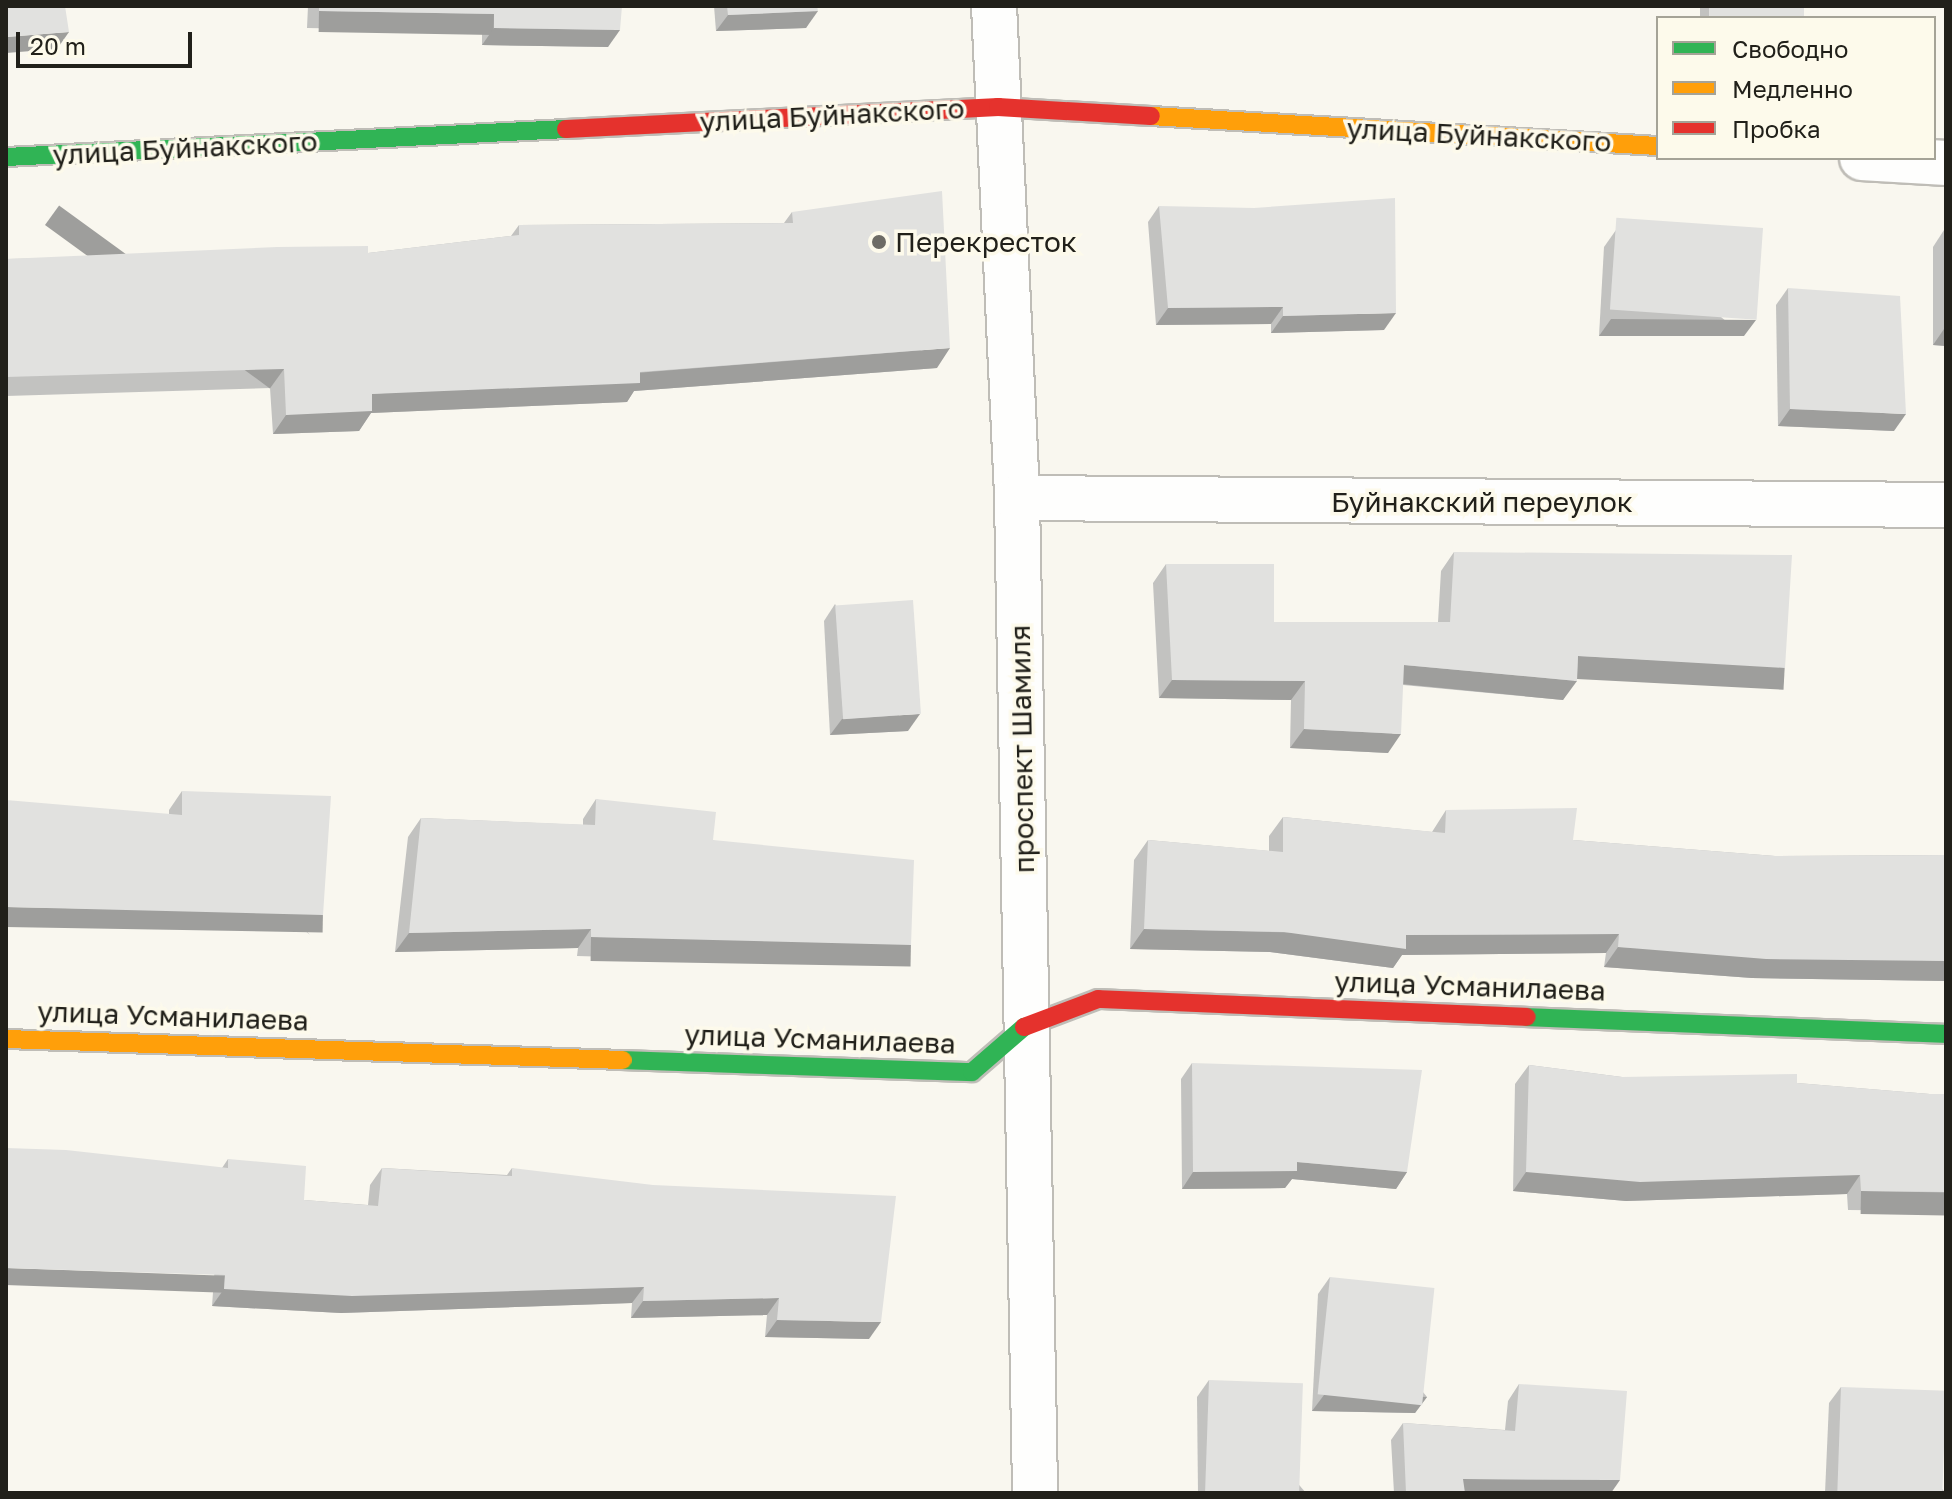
<!DOCTYPE html>
<html>
<head>
<meta charset="utf-8">
<style>
	body { margin:0 }
	#map { position:relative; width:1952px; height:1499px; overflow:hidden; background:#f9f7ef; font-family:"Golos Text",sans-serif }
	div>[style] { position:absolute }
	[style*='--x'] { left:calc(var(--x)*1px); top:calc(var(--y)*1px); width:calc(var(--w)*1px); rotate:calc(var(--a)*1deg) }
	.roads { filter:drop-shadow(2px 0 #bfbdb7) drop-shadow(-2px 0 #bfbdb7) drop-shadow(0 2px #bfbdb7) drop-shadow(0 -2px #bfbdb7) }
	.street>* { height:44px; margin:-22px; padding:0 22px; transform-origin:22px; border-radius:22px; background:#fefefd }
	.fast>* { height:18px; margin:-9px; padding:0 9px; transform-origin:9px; border-radius:9px; background:#30b455 }
	.slow>* { height:18px; margin:-9px; padding:0 9px; transform-origin:9px; border-radius:9px; background:#ff9f0a }
	.jam>* { height:18px; margin:-9px; padding:0 9px; transform-origin:9px; border-radius:9px; background:#e5322d }
	.wall>* { inset:0; background:#c2c2c0; transform-origin:0 0 }
	.shaded-wall>* { inset:0; background:#9e9e9c; transform-origin:0 0 }
	.building>* { inset:0; background:#e1e1df; transform-origin:0 0 }
	.dots>* { width:22px; height:22px; translate:-50% -50%; box-sizing:border-box; border:4px solid #fdfaeb; border-radius:50% }
	span { translate:-50% -50%; white-space:nowrap; text-align:center; line-height:1.15; -webkit-text-stroke:7px #fdfaeb; paint-order:stroke }
	.street-label { font-size:28px; color:#21201a }
	.poi-label { font-size:28px; color:#21201a }
	.left { translate:0 -50%; text-align:left }
	.frame { position:absolute; inset:0; border:8px solid #21201a; pointer-events:none }
	.legend { position:absolute; left:1656px; top:16px; width:280px; height:144px; box-sizing:border-box; background:#fdfaeb; border:2px solid #a5a397; margin:0; padding:10px 14px; list-style:none; font-size:24px; color:#21201a }
	.legend li { display:flex; align-items:center; gap:16px; height:40px }
	.legend b { width:40px; border:2px solid #a5a397 }
	.scale { position:absolute; left:16px; top:32px; width:176px; height:36px; box-sizing:border-box; border:4px solid #21201a; border-top:0; padding-left:10px; font-size:24px; line-height:28px; white-space:nowrap; color:#21201a; -webkit-text-stroke:6px #fdfaeb; paint-order:stroke }
</style>
</head>
<body>
<div id="map">
	<div class="roads">
		<div class="street">
			<div style="--x:994;--y:6;--w:493;--a:87.3"></div>
			<div style="--x:1017;--y:498;--w:995;--a:88.96"></div>
			<div style="--x:1862;--y:158;--w:84;--a:3.4"></div>
			<div style="--x:1017;--y:498;--w:929;--a:0.43"></div>
		</div>
		<div class="fast">
			<div style="--x:6;--y:157;--w:561;--a:-2.86"></div>
			<div style="--x:1527;--y:1017;--w:419;--a:2.3"></div>
			<div style="--x:623;--y:1060;--w:349;--a:2"></div>
			<div style="--x:972;--y:1072;--w:69;--a:-40.9"></div>
		</div>
		<div class="slow">
			<div style="--x:1151;--y:116;--w:508;--a:3.39"></div>
			<div style="--x:6;--y:1039;--w:617;--a:1.95"></div>
		</div>
		<div class="jam">
			<div style="--x:566;--y:129;--w:433;--a:-2.9"></div>
			<div style="--x:998;--y:107;--w:153;--a:3.4"></div>
			<div style="--x:1024;--y:1027;--w:79;--a:-20.7"></div>
			<div style="--x:1098;--y:999;--w:429;--a:2.4"></div>
		</div>
	</div>
	<div class="wall">
		<div style="clip-path:polygon(308px 6px,622px 6px,608px 47px,482px 45px,482px 31px,307px 28px)"></div>
		<div style="clip-path:polygon(714px 6px,817px 6px,806px 28px,716px 31px)"></div>
		<div style="left:1700px;top:6px;width:104px;height:12px"></div>
		<div style="clip-path:polygon(1159px 206px,1384px 330px,1271px 333px,1271px 324px,1156px 325px,1148px 222px)"></div>
		<div style="clip-path:polygon(792px 212px,937px 368px,634px 391px,627px 402px,371px 413px,359px 431px,273px 434px,270px 388px,6px 396px,6px 259px,368px 253px,511px 236px,519px 225px,784px 223px)"></div>
		<div style="clip-path:polygon(1616px 230px,1744px 336px,1599px 336px,1604px 247px)"></div>
		<div style="clip-path:polygon(1944px 230px,1946px 346px,1933px 345px,1933px 247px)"></div>
		<div style="clip-path:polygon(1788px 288px,1894px 431px,1778px 426px,1776px 305px)"></div>
		<div style="clip-path:polygon(1454px 552px,1772px 687px,1577px 675px,1563px 700px,1403px 685px,1388px 753px,1290px 748px,1291px 700px,1159px 698px,1153px 583px,1166px 564px,1274px 622px,1438px 622px,1441px 571px)"></div>
		<div style="clip-path:polygon(835px 604px,908px 731px,830px 735px,824px 621px)"></div>
		<div style="clip-path:polygon(182px 791px,310px 935px,169px 814px,169px 810px)"></div>
		<div style="clip-path:polygon(596px 799px,713px 840px,911px 945px,898px 965px,577px 956px,578px 948px,395px 952px,408px 837px,421px 818px,583px 825px,583px 819px)"></div>
		<div style="clip-path:polygon(1446px 810px,1573px 840px,1775px 856px,1946px 855px,1946px 981px,1752px 978px,1604px 967px,1606px 953px,1402px 955px,1393px 968px,1270px 952px,1130px 949px,1134px 860px,1148px 840px,1269px 851px,1269px 836px,1283px 817px,1432px 832px)"></div>
		<div style="clip-path:polygon(1192px 1063px,1407px 1172px,1396px 1189px,1292px 1179px,1285px 1188px,1182px 1189px,1181px 1079px)"></div>
		<div style="clip-path:polygon(1529px 1065px,1622px 1077px,1797px 1083px,1930px 1094px,1946px 1094px,1946px 1211px,1848px 1210px,1847px 1194px,1626px 1201px,1513px 1191px,1515px 1084px)"></div>
		<div style="clip-path:polygon(228px 1159px,304px 1200px,368px 1205px,370px 1185px,382px 1168px,507px 1175px,512px 1168px,869px 1339px,765px 1337px,767px 1315px,631px 1318px,632px 1303px,341px 1313px,212px 1306px,222px 1168px)"></div>
		<div style="clip-path:polygon(1330px 1277px,1427px 1397px,1415px 1413px,1312px 1411px,1318px 1294px)"></div>
		<div style="clip-path:polygon(1209px 1380px,1306px 1493px,1198px 1493px,1197px 1397px)"></div>
		<div style="clip-path:polygon(1519px 1384px,1611px 1493px,1394px 1493px,1391px 1440px,1403px 1423px,1505px 1430px,1508px 1401px)"></div>
		<div style="clip-path:polygon(1841px 1387px,1946px 1493px,1825px 1493px,1829px 1403px)"></div>
	</div>
	<div class="shaded-wall">
		<div style="left:319px;top:11px;width:175px;height:21px;rotate:1deg"></div>
		<div style="clip-path:polygon(818px 11px,806px 28px,716px 31px,728px 15px)"></div>
		<div style="clip-path:polygon(494px 28px,620px 30px,608px 47px,482px 45px)"></div>
		<div style="clip-path:polygon(69px 32px,57px 49px,6px 53px,6px 37px)"></div>
		<div style="clip-path:polygon(1283px 307px,1271px 324px,1156px 325px,1168px 308px)"></div>
		<div style="clip-path:polygon(1396px 313px,1384px 330px,1271px 333px,1283px 316px)"></div>
		<div style="clip-path:polygon(1611px 319px,1756px 320px,1744px 336px,1599px 336px)"></div>
		<div style="clip-path:polygon(1944px 329px,1946px 329px,1946px 346px,1933px 345px)"></div>
		<div style="clip-path:polygon(950px 348px,937px 368px,634px 391px,627px 402px,371px 413px,359px 431px,273px 434px,286px 415px,372px 394px)"></div>
		<div style="left:284px;top:369px;width:24px;height:278px;rotate:126deg"></div>
		<div style="clip-path:polygon(1790px 409px,1906px 414px,1894px 431px,1778px 426px)"></div>
		<div style="left:1578px;top:656px;width:207px;height:23px;rotate:3deg"></div>
		<div style="clip-path:polygon(1404px 665px,1577px 681px,1563px 700px,1391px 683px)"></div>
		<div style="clip-path:polygon(1172px 680px,1305px 681px,1291px 700px,1159px 698px)"></div>
		<div style="clip-path:polygon(920px 714px,908px 731px,830px 735px,842px 719px)"></div>
		<div style="clip-path:polygon(1304px 729px,1401px 734px,1388px 753px,1290px 748px)"></div>
		<div style="left:6px;top:907px;width:317px;height:20px;rotate:1deg"></div>
		<div style="clip-path:polygon(591px 929px,578px 948px,395px 952px,409px 933px)"></div>
		<div style="clip-path:polygon(1144px 929px,1406px 935px,1619px 934px,1606px 953px,1402px 955px,1393px 968px,1270px 952px,1130px 949px)"></div>
		<div style="left:591px;top:937px;width:320px;height:24px;rotate:1deg"></div>
		<div style="clip-path:polygon(1618px 947px,1946px 961px,1946px 981px,1752px 978px,1604px 967px)"></div>
		<div style="clip-path:polygon(1297px 1162px,1407px 1172px,1396px 1189px,1292px 1179px,1285px 1188px,1182px 1189px,1193px 1172px)"></div>
		<div style="clip-path:polygon(1526px 1172px,1860px 1175px,1847px 1194px,1626px 1201px,1513px 1191px)"></div>
		<div style="left:1861px;top:1191px;width:85px;height:23px;rotate:1deg"></div>
		<div style="left:6px;top:1268px;width:219px;height:17px;rotate:2deg"></div>
		<div style="clip-path:polygon(644px 1287px,632px 1303px,341px 1313px,212px 1306px,224px 1289px)"></div>
		<div style="clip-path:polygon(779px 1298px,767px 1315px,631px 1318px,643px 1301px)"></div>
		<div style="clip-path:polygon(777px 1320px,881px 1322px,869px 1339px,765px 1337px)"></div>
		<div style="clip-path:polygon(1324px 1395px,1427px 1397px,1415px 1413px,1312px 1411px)"></div>
		<div style="clip-path:polygon(1463px 1479px,1620px 1480px,1611px 1493px,1454px 1493px)"></div>
	</div>
	<div class="building">
		<div style="clip-path:polygon(6px 6px,65px 6px,69px 32px,6px 37px)"></div>
		<div style="clip-path:polygon(319px 6px,622px 6px,620px 30px,494px 28px,494px 14px,319px 11px)"></div>
		<div style="clip-path:polygon(727px 6px,817px 6px,818px 11px,728px 15px)"></div>
		<div style="left:1709px;top:6px;width:95px;height:12px"></div>
		<div style="clip-path:polygon(942px 191px,950px 348px,640px 372px,640px 383px,372px 394px,372px 411px,286px 415px,284px 369px,6px 377px,6px 259px,277px 247px,368px 246px,368px 253px,519px 235px,519px 225px,793px 223px,792px 212px)"></div>
		<div style="clip-path:polygon(1395px 198px,1396px 313px,1283px 316px,1283px 307px,1168px 308px,1159px 206px,1254px 208px)"></div>
		<div style="left:1763px;top:228px;width:92px;height:147px;rotate:94deg"></div>
		<div style="left:1944px;top:230px;width:2px;height:99px"></div>
		<div style="clip-path:polygon(1788px 288px,1900px 296px,1906px 414px,1790px 409px)"></div>
		<div style="clip-path:polygon(1454px 552px,1792px 555px,1785px 668px,1578px 656px,1577px 681px,1404px 665px,1401px 734px,1304px 729px,1305px 681px,1172px 680px,1166px 564px,1274px 564px,1274px 622px,1450px 622px)"></div>
		<div style="left:913px;top:600px;width:114px;height:78px;rotate:86deg"></div>
		<div style="clip-path:polygon(182px 791px,331px 796px,323px 915px,6px 907px,6px 800px,182px 815px)"></div>
		<div style="clip-path:polygon(596px 799px,716px 812px,713px 840px,914px 860px,911px 945px,591px 937px,591px 929px,409px 933px,421px 818px,595px 825px)"></div>
		<div style="clip-path:polygon(1577px 808px,1573px 840px,1775px 856px,1946px 855px,1946px 961px,1766px 959px,1618px 947px,1619px 934px,1406px 935px,1406px 949px,1284px 932px,1144px 929px,1148px 840px,1283px 852px,1283px 817px,1445px 833px,1446px 810px)"></div>
		<div style="clip-path:polygon(1192px 1063px,1422px 1070px,1407px 1172px,1297px 1162px,1297px 1171px,1193px 1172px)"></div>
		<div style="clip-path:polygon(1529px 1065px,1622px 1077px,1797px 1074px,1797px 1083px,1930px 1094px,1946px 1094px,1946px 1192px,1861px 1191px,1860px 1175px,1640px 1182px,1526px 1172px)"></div>
		<div style="clip-path:polygon(6px 1148px,66px 1150px,228px 1168px,228px 1159px,306px 1166px,304px 1200px,378px 1206px,382px 1168px,512px 1176px,512px 1168px,653px 1185px,896px 1196px,881px 1322px,777px 1320px,779px 1298px,643px 1301px,644px 1287px,352px 1296px,224px 1289px,225px 1275px,6px 1268px)"></div>
		<div style="left:1330px;top:1277px;width:105px;height:118px;rotate:6deg"></div>
		<div style="left:1209px;top:1380px;width:94px;height:112px;rotate:2deg"></div>
		<div style="clip-path:polygon(1519px 1384px,1627px 1391px,1620px 1480px,1463px 1479px,1465px 1493px,1406px 1493px,1403px 1423px,1515px 1431px)"></div>
		<div style="left:1841px;top:1387px;width:105px;height:106px;rotate:2deg"></div>
	</div>
	<div class="dots">
		<div style="left:879px;top:242px;background:#6d6b65"></div>
	</div>
	<div class="street-label">
		<span style="left:832px;top:115px;rotate:-3deg">улица Буйнакского</span>
		<span style="left:1479px;top:135px;rotate:3deg">улица Буйнакского</span>
		<span style="left:185px;top:148px;rotate:-3deg">улица Буйнакского</span>
		<span style="left:1482px;top:502px">Буйнакский переулок</span>
		<span style="left:1022px;top:749px;rotate:-91deg">проспект Шамиля</span>
		<span style="left:1470px;top:986px;rotate:2deg">улица Усманилаева</span>
		<span style="left:173px;top:1016px;rotate:2deg">улица Усманилаева</span>
		<span style="left:820px;top:1039px;rotate:2deg">улица Усманилаева</span>
	</div>
	<div class="poi-label">
		<span class="left" style="left:895px;top:242px">Перекресток</span>
	</div>
	<div class="frame"></div>
	<ul class="legend">
	<li><b style="height:10px;background:#30b455"></b>Свободно</li>
	<li><b style="height:10px;background:#ff9f0a"></b>Медленно</li>
	<li><b style="height:10px;background:#e5322d"></b>Пробка</li>
	</ul>
	<div class="scale">20 m</div>
</div>
</body>
</html>
